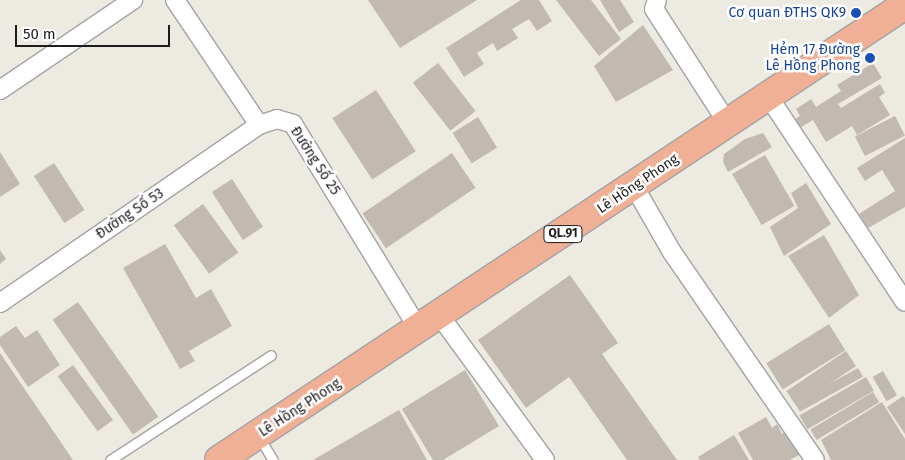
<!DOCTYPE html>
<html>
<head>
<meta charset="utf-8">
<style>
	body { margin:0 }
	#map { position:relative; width:905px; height:460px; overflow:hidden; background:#edeae1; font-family:"Fira Sans",sans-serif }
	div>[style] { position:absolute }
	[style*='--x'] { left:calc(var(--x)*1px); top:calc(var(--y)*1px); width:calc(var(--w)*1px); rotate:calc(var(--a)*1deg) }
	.building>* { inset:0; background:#c2bab1; transform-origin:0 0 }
	.roads { filter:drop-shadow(1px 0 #a3a3a3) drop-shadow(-1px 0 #a3a3a3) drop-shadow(0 1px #a3a3a3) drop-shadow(0 -1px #a3a3a3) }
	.service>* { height:9px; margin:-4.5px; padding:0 4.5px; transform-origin:4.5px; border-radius:4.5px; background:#fff }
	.minor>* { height:18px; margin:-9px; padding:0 9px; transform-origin:9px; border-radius:9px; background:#fff }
	.trunk>* { height:28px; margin:-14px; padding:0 14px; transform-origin:14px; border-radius:14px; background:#f0b096 }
	.dots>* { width:14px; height:14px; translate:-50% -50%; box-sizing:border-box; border:2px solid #fff; border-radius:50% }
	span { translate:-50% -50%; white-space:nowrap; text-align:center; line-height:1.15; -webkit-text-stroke:5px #fff; paint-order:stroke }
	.shield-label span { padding:1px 4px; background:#fff; border:1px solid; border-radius:4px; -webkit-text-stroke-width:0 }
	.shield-label { font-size:12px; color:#1c1c1c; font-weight:700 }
	.transit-label { font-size:14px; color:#164399 }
	.right { translate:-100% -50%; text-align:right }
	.street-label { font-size:14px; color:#1c1c1c }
	.scale { position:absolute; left:15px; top:25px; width:155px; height:22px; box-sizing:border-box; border:2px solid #1c1c1c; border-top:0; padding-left:6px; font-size:15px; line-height:18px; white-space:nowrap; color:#1c1c1c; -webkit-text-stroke:4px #fff; paint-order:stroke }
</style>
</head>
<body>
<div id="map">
	<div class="building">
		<div style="clip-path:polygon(368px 0,477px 0,400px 48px)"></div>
		<div style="clip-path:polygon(521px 0,539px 0,552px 21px,537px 31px,529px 19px,512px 29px,518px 38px,497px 51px,493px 43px,477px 53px,484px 64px,464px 77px,446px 48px)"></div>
		<div style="clip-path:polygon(556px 0,591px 0,621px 39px,599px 56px)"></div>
		<div style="clip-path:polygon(600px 0,620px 0,634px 22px,619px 32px)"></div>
		<div style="clip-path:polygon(643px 25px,673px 70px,616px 102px,594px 66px)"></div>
		<div style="left:438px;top:63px;width:61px;height:32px;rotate:52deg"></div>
		<div style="clip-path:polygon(873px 63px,882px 78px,838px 104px,841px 108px,880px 84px,885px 93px,879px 97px,890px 115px,857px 135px,852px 126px,826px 142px,813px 120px,798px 129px,792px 121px,800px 116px,796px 109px,811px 99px,816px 107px,841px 91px,837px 85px)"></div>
		<div style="left:376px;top:90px;width:73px;height:52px;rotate:57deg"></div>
		<div style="left:895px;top:116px;width:22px;height:45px;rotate:63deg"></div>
		<div style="left:478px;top:117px;width:36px;height:30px;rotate:58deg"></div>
		<div style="clip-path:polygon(763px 133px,772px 147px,728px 172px,723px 162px,724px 154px,745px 139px)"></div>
		<div style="clip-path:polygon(905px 138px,905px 207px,868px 228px,859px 214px,895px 191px,882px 170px,865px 181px,857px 168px)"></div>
		<div style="clip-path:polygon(0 152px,20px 184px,0 197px)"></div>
		<div style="left:452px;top:153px;width:42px;height:108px;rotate:56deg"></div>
		<div style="left:765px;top:155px;width:59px;height:38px;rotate:60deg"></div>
		<div style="left:54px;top:163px;width:56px;height:24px;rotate:57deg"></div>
		<div style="left:232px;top:179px;width:57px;height:24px;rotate:57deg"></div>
		<div style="clip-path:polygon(806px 183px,831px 224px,784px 256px,770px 227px,798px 208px,791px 193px)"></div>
		<div style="left:203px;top:204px;width:60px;height:36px;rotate:54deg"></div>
		<div style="clip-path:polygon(824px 235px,859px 295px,829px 318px,788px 256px)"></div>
		<div style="clip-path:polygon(165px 244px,196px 298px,211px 289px,232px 326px,189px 351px,195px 361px,180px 369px,123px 268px)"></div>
		<div style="clip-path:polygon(0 250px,6px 259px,0 264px)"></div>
		<div style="clip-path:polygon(570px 275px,618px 343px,602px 354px,677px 460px,627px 460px,569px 377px,526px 408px,478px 340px)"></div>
		<div style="left:78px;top:302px;width:140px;height:31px;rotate:55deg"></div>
		<div style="left:829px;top:324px;width:31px;height:74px;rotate:58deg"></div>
		<div style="clip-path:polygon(16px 326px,25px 338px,37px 330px,60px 365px,28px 387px,0 345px,0 337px)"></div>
		<div style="left:846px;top:351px;width:18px;height:72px;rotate:56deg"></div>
		<div style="clip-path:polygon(0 353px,73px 460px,0 460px)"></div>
		<div style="left:73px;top:365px;width:68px;height:19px;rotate:54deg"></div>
		<div style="left:858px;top:368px;width:10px;height:72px;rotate:61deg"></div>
		<div style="clip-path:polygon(465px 370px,499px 426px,443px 460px,433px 460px,402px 409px)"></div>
		<div style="left:883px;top:371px;width:28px;height:12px;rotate:60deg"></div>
		<div style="left:866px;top:377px;width:16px;height:77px;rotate:60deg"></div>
		<div style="left:873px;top:392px;width:12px;height:73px;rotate:59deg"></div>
		<div style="clip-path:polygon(903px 396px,905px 398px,905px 434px,887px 407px)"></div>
		<div style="clip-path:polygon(882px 402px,905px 439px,905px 460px,831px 460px,821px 440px)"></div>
		<div style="clip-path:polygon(399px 410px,427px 460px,313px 460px)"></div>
		<div style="clip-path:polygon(766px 417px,772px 428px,777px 424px,782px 434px,792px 427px,806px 451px,790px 460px,753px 460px,738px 433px)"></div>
		<div style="clip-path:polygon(734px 435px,749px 460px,700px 460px,698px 457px)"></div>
	</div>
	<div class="roads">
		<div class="service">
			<div style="--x:259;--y:437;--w:27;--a:59"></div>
			<div style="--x:110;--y:460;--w:192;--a:-33.1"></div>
		</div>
		<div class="minor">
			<div style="--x:175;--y:0;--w:151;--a:56.1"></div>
			<div style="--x:259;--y:125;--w:19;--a:-18"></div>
			<div style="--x:277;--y:119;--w:17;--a:17"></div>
			<div style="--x:293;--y:124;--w:241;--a:58.5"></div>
			<div style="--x:657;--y:0;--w:9;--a:108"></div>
			<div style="--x:654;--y:9;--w:137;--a:57.2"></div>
			<div style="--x:0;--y:90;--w:161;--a:-34.1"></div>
			<div style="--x:768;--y:96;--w:247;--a:56.4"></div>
			<div style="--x:634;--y:186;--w:76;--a:60.1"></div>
			<div style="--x:672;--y:252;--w:252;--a:55.5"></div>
			<div style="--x:0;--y:303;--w:314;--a:-34.5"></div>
			<div style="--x:440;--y:316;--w:178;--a:53.9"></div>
		</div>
		<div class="trunk">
			<div style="--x:219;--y:460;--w:823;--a:-33.55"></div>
		</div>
	</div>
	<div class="dots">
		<div style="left:856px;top:13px;background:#1a4fb4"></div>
		<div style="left:870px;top:58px;background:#1a4fb4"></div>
	</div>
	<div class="shield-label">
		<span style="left:563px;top:234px">QL.91</span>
	</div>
	<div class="transit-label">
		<span class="right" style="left:846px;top:13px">Cơ quan ĐTHS QK9</span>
		<span class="right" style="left:860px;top:58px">Hẻm 17 Đường<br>Lê Hồng Phong</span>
	</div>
	<div class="street-label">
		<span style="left:315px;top:161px;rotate:57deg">Đường Số 25</span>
		<span style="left:638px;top:184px;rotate:-34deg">Lê Hồng Phong</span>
		<span style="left:130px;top:214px;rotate:-34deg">Đường Số 53</span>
		<span style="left:300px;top:408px;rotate:-33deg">Lê Hồng Phong</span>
	</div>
	<div class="scale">50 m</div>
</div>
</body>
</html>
